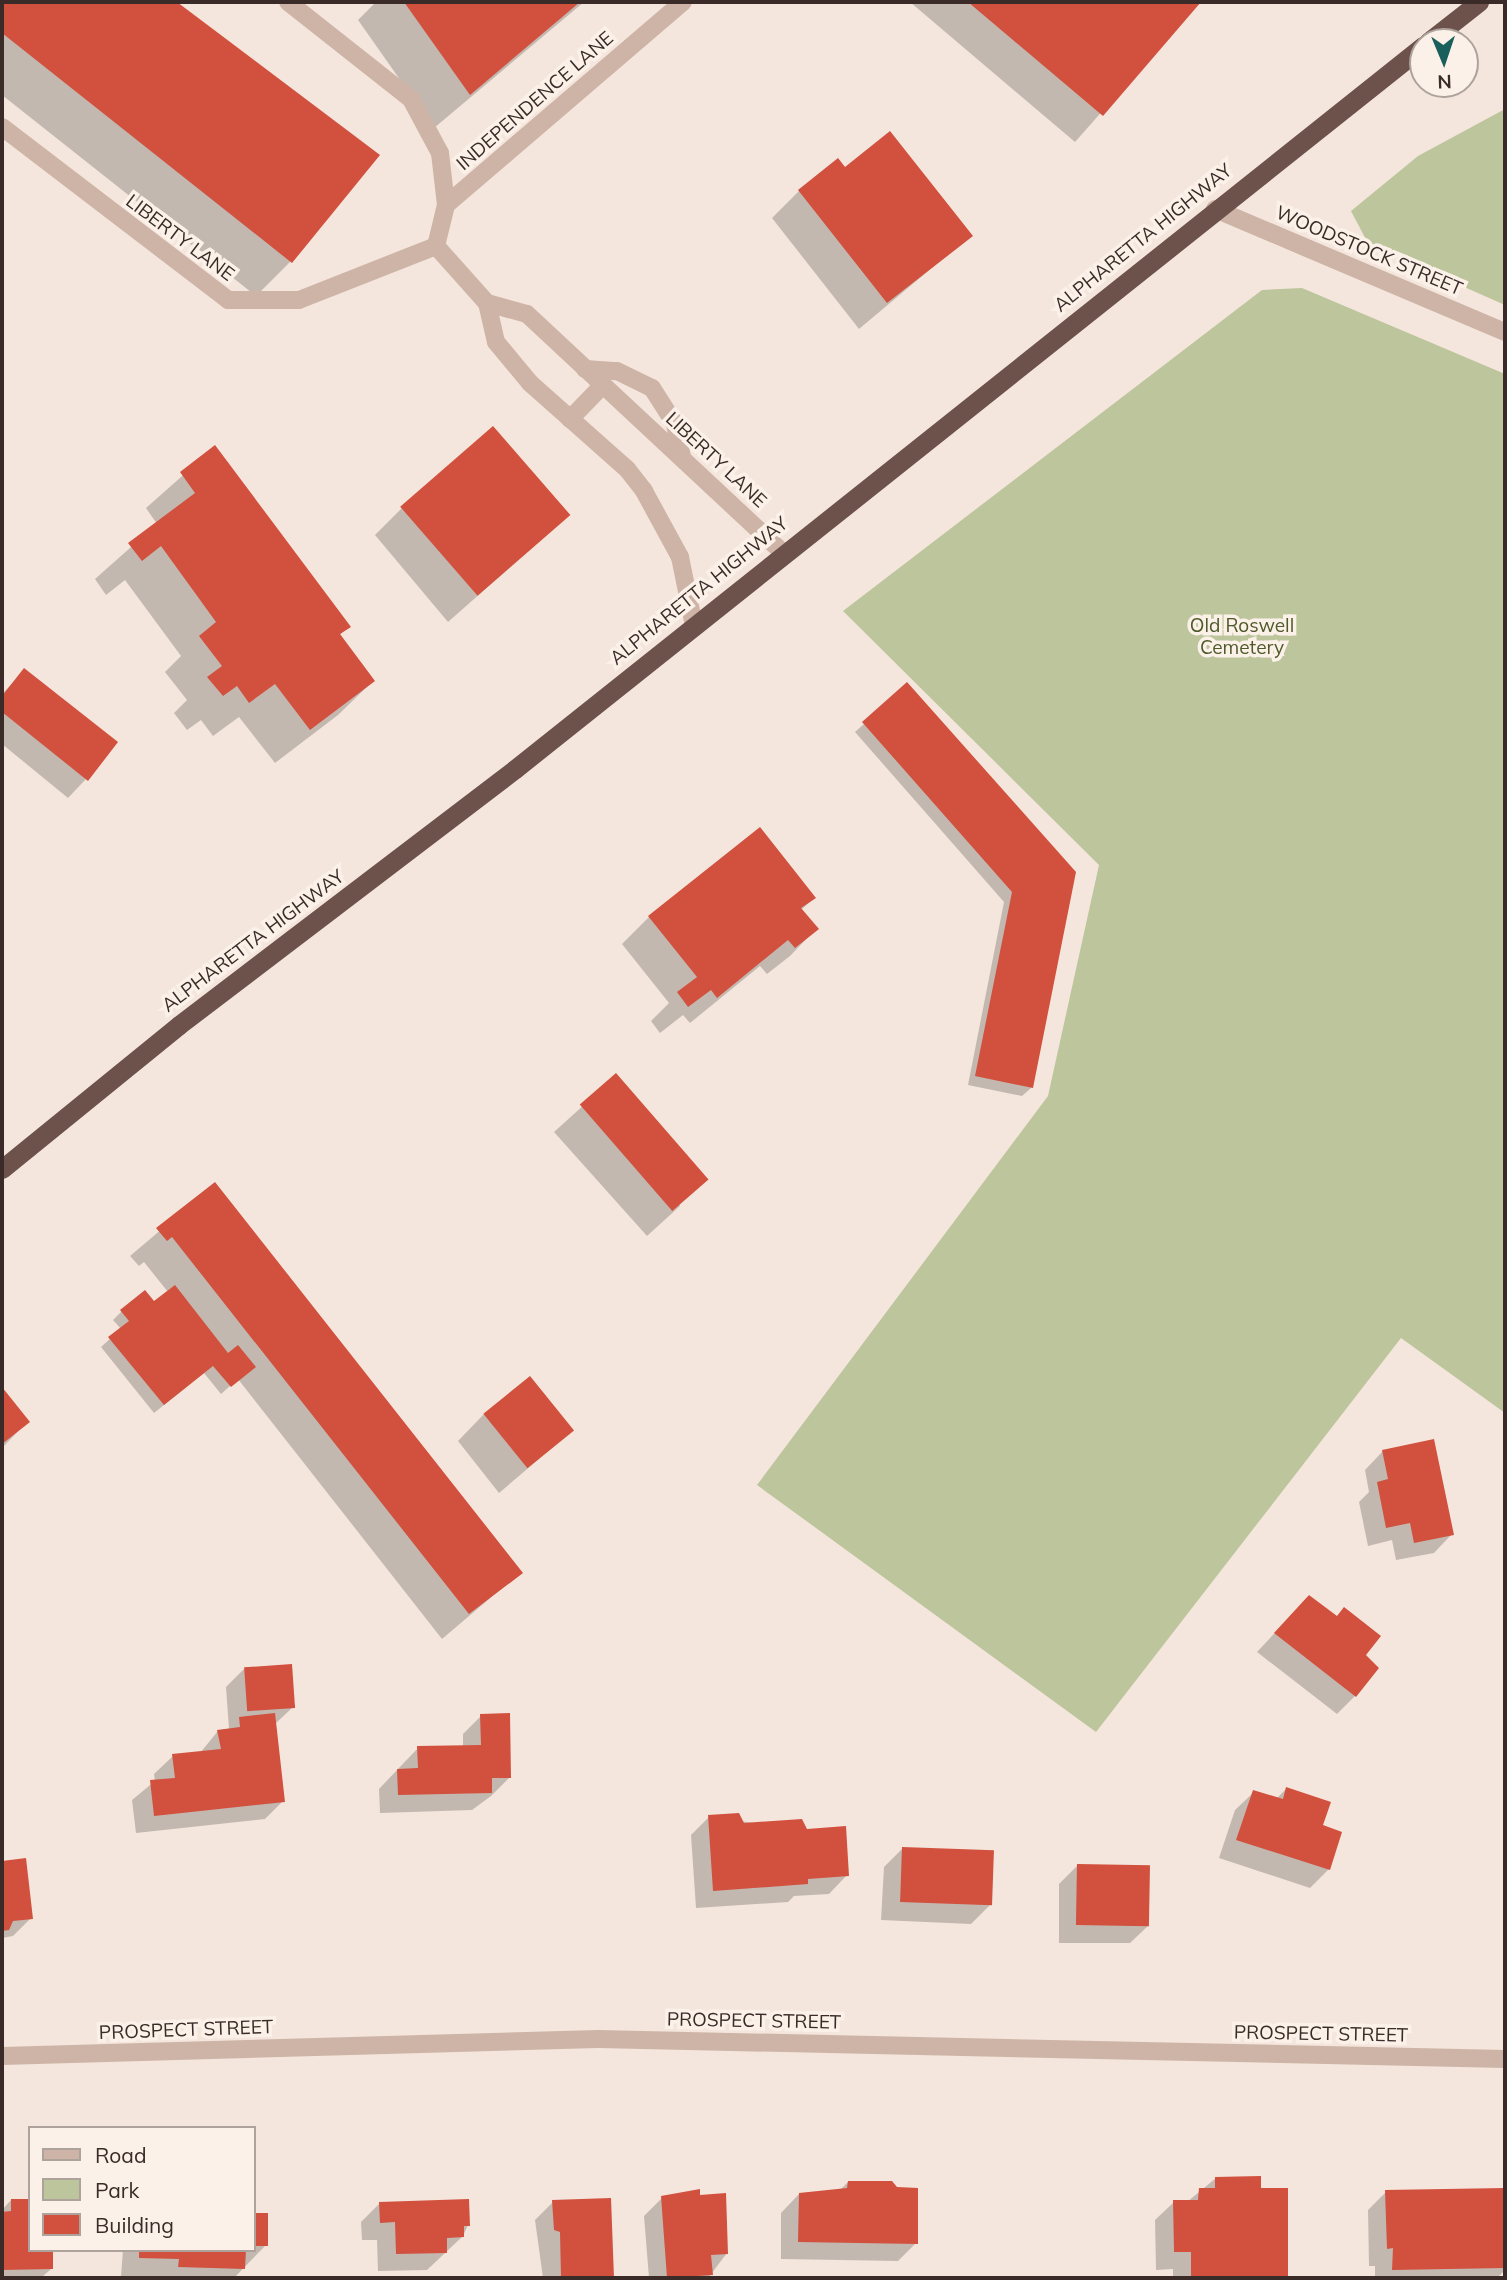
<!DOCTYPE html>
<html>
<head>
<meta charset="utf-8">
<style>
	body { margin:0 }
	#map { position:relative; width:1507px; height:2280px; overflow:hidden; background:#f4e6dc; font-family:Mulish,sans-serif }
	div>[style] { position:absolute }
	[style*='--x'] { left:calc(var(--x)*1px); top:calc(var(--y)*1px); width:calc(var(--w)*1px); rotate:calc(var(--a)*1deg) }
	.green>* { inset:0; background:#bcc59b }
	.shadow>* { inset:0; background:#0003 }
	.building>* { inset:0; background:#d1503e; transform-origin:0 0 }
	.minor>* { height:18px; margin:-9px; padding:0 9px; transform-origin:9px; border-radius:9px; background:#ceb4a7 }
	.tertiary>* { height:18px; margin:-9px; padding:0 9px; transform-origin:9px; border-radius:9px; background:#ceb4a7 }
	.trunk>* { height:19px; margin:-9.5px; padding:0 9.5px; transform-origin:9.5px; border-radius:9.5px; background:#6c524b }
	span { translate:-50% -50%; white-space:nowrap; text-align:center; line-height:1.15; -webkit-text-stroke:7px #fbf1e9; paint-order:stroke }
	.street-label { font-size:19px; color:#3a2b28 }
	.park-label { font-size:19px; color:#4e5a29 }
	.frame { position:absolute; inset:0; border:4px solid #3a2b28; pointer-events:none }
	.legend { position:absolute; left:28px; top:2126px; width:228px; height:126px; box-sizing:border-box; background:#fbf1e9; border:2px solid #aea29c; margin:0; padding:9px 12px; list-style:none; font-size:21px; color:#3a2b28 }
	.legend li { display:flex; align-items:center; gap:14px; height:35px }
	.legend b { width:35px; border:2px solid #aea29c }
	.north { position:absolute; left:1409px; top:28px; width:70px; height:70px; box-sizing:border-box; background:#fbf1e9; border:2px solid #aea29c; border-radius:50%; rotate:178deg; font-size:19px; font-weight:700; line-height:28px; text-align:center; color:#3a2b28 }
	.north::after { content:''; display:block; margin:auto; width:24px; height:32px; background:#195f5c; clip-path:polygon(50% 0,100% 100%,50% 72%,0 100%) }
</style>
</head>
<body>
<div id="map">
	<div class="green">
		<div style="clip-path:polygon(1505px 109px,1505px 305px,1369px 245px,1351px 211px,1418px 156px)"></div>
		<div style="clip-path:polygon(1302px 288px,1505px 374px,1505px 1413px,1401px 1338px,1096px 1732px,757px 1485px,1048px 1096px,1099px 865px,843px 611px,1262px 290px)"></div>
	</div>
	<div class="shadow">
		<div style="clip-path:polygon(2px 2px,175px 2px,378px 155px,291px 261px,256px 296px,2px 95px)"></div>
		<div style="clip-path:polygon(376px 2px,584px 2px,434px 128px,358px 20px)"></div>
		<div style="clip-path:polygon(910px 2px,1199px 2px,1075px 142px)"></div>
		<div style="clip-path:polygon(799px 191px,970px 236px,859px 329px,772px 218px)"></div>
		<div style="clip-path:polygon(215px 447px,348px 626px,339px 636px,373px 681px,338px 715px,275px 763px,239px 717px,213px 736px,201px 720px,187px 730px,174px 713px,187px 700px,165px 672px,181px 656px,125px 580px,106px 595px,95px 579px,157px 524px,146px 508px)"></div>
		<div style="clip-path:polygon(402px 508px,568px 516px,448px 622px,375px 535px)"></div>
		<div style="clip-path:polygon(25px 670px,86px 779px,68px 798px,2px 744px,2px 694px)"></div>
		<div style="clip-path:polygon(864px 724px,1074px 873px,1031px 1088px,1022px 1096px,968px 1085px,1004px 902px,855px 732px)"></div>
		<div style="clip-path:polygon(814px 898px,801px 910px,816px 929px,790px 956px,767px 974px,760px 966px,690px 1023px,683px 1015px,660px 1033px,651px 1021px,669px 1003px,622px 944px,649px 917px)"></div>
		<div style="clip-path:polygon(616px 1076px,680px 1206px,647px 1236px,554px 1132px)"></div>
		<div style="clip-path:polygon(215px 1184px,521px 1572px,442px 1639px,238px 1379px,221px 1394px,204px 1373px,154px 1413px,101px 1347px,121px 1329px,113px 1320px,122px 1311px,153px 1304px,168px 1292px,144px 1262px,139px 1266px,130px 1256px)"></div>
		<div style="clip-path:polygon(2px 1390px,27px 1422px,2px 1448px)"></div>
		<div style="clip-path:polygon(484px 1414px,572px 1431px,499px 1493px,458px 1441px)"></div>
		<div style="clip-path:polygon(1383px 1451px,1452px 1534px,1434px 1553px,1396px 1560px,1392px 1540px,1368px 1546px,1359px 1502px,1369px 1492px,1365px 1470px)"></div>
		<div style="clip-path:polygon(1285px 1622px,1364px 1656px,1355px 1696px,1337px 1714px,1257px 1652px)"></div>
		<div style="clip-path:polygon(244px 1669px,293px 1707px,274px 1725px,283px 1801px,265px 1819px,136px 1833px,132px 1800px,155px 1781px,154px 1774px,173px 1756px,200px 1753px,218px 1731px,229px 1729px,226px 1687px)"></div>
		<div style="clip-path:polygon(481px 1716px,510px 1777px,491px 1796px,472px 1810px,380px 1813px,379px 1789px,418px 1748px,463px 1747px,463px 1734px)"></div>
		<div style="clip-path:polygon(1286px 1789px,1321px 1826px,1340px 1833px,1328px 1870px,1310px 1888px,1219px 1858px,1235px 1810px,1254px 1792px,1276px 1799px)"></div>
		<div style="clip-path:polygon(709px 1817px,806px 1830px,847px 1875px,829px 1894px,794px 1896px,788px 1902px,696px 1908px,691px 1835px)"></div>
		<div style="clip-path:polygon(902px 1849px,990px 1905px,971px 1924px,881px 1920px,884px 1867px)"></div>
		<div style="clip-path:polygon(25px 1860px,31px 1918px,13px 1936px,2px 1938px,2px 1862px)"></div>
		<div style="clip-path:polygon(1077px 1866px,1149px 1925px,1130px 1943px,1059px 1943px,1059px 1884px)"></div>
		<div style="clip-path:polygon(1216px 2178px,1259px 2189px,1286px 2189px,1286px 2278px,1173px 2278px,1173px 2269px,1156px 2270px,1155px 2220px,1174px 2202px,1187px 2202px)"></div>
		<div style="clip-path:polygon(848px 2182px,916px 2243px,898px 2261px,781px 2259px,781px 2213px,799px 2194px,840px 2190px)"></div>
		<div style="clip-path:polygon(1505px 2190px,1505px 2270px,1497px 2278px,1375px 2278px,1375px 2266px,1369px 2266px,1368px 2210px,1386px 2192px)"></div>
		<div style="clip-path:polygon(662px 2198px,727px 2253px,708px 2278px,649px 2278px,644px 2216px)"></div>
		<div style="clip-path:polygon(11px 2200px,30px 2250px,51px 2269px,41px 2278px,2px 2278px,2px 2210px)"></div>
		<div style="clip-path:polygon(610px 2200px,613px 2278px,543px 2278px,535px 2220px,553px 2202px)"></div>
		<div style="clip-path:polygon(379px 2204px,468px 2225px,463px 2236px,427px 2270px,378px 2271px,377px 2240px,362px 2240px,361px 2222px)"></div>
		<div style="clip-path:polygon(254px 2215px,266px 2215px,265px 2246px,234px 2278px,121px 2276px,123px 2250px,254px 2250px)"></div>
	</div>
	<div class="building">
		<div style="clip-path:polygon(2px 2px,177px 2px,380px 155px,292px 263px,2px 33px)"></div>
		<div style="clip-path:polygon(404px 2px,580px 2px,470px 95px)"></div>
		<div style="clip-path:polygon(968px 2px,1201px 2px,1103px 116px)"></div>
		<div style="clip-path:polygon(890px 131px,973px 236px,887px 303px,798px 190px,838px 158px,845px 167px)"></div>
		<div style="left:493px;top:426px;width:118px;height:123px;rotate:49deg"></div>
		<div style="clip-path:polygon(215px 445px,351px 627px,340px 634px,375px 681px,310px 730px,275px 684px,249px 703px,237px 686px,223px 696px,207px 677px,222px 666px,199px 636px,216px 622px,161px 546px,142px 561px,128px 543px,195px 493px,180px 472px)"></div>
		<div style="clip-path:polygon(24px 668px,118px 742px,88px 781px,2px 712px,2px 696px)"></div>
		<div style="clip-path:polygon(907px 682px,1076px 872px,1033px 1088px,975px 1076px,1012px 892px,862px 722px)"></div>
		<div style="clip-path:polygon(760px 827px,816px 898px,801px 908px,819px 929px,795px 948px,788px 940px,717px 998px,711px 990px,688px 1007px,677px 992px,697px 977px,648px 916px)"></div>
		<div style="left:616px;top:1073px;width:141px;height:48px;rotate:49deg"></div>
		<div style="clip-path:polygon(215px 1182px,523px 1573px,469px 1614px,172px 1237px,167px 1241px,156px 1228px)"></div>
		<div style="clip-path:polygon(175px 1285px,228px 1353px,238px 1345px,256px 1367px,231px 1387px,213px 1366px,164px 1405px,108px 1337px,129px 1321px,120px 1310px,145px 1290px,154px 1301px)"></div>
		<div style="left:530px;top:1376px;width:70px;height:60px;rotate:51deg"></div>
		<div style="clip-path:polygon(2px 1387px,30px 1422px,2px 1444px)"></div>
		<div style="clip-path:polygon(1434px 1439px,1454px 1535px,1414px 1543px,1410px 1523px,1386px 1528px,1377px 1482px,1388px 1479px,1382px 1450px)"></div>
		<div style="clip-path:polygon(1309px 1595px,1337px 1616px,1344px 1607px,1381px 1636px,1366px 1655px,1379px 1668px,1356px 1697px,1274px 1633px)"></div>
		<div style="left:292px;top:1664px;width:44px;height:48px;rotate:86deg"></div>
		<div style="clip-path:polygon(275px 1713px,285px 1802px,154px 1816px,150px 1780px,175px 1778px,172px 1754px,221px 1749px,217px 1730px,240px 1727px,239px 1717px)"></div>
		<div style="clip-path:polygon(510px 1713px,511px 1778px,492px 1778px,492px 1793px,398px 1795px,397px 1769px,418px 1768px,417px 1746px,481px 1745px,480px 1714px)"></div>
		<div style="clip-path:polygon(1286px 1787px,1331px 1802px,1323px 1825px,1342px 1832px,1330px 1870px,1236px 1840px,1253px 1790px,1283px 1799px)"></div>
		<div style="clip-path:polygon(739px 1813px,744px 1823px,802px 1819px,807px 1829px,846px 1826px,849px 1876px,808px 1879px,808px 1884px,713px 1891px,708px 1815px)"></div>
		<div style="left:902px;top:1847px;width:92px;height:55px;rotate:2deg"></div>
		<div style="clip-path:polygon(26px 1858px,33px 1919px,13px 1921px,9px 1930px,2px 1931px,2px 1861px)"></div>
		<div style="left:1077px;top:1864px;width:73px;height:61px;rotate:1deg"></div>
		<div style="clip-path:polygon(1261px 2176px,1261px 2188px,1288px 2188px,1288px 2278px,1191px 2278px,1191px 2252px,1174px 2252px,1173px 2200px,1198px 2200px,1199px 2188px,1215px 2188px,1215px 2177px)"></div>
		<div style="clip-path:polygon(848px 2181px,892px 2181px,897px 2187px,918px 2188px,918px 2244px,798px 2242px,799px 2193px,847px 2188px)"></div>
		<div style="clip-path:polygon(1505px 2188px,1505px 2268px,1392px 2270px,1393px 2248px,1387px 2249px,1385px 2190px)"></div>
		<div style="clip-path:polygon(700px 2189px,700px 2195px,726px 2193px,728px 2254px,711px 2255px,713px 2275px,667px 2278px,661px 2196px)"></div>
		<div style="clip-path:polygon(611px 2198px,614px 2278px,561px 2278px,560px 2232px,554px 2230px,552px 2200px)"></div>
		<div style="clip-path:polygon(11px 2199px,30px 2199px,30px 2250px,53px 2250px,53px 2269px,2px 2270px,2px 2212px,11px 2211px)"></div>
		<div style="clip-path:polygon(469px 2199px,470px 2226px,464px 2226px,464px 2237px,447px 2238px,447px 2253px,396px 2254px,395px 2222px,380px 2223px,379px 2202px)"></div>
		<div style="left:254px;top:2213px;width:14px;height:33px"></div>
		<div style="clip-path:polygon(139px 2250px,246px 2250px,245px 2269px,178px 2267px,179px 2259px,139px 2258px)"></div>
	</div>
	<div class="minor">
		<div style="--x:288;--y:2;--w:157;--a:38.3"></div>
		<div style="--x:411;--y:99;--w:61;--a:61.8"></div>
		<div style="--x:440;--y:153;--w:52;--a:83.4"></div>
		<div style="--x:446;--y:205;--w:42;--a:103.7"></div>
		<div style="--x:436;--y:246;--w:76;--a:48.2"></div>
		<div style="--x:487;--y:303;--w:40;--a:77"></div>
		<div style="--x:496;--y:342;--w:53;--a:50.3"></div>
		<div style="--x:530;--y:383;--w:130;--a:41.6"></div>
		<div style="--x:627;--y:469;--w:28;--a:52"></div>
		<div style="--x:644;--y:491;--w:75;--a:61.4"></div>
		<div style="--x:680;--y:557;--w:70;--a:78.5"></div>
		<div style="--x:2;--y:127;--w:285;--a:37.4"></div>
		<div style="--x:228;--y:300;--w:71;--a:0"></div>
		<div style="--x:299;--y:300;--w:147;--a:-21.5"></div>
		<div style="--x:446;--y:205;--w:312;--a:-40.6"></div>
		<div style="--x:487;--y:303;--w:41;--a:15.4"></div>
		<div style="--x:527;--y:314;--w:349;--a:43"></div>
		<div style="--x:585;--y:369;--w:32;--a:4"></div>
		<div style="--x:617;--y:371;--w:39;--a:26"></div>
		<div style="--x:652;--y:388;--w:43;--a:57.4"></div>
		<div style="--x:675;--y:424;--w:34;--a:78"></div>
		<div style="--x:570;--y:419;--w:47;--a:-45.9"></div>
		<div style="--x:2;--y:2056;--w:596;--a:-1.63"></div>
		<div style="--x:598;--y:2039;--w:907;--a:1.26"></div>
	</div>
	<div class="tertiary">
		<div style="--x:1215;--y:209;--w:315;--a:23"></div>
	</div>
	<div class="trunk">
		<div style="--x:1428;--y:42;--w:65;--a:-38.1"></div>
		<div style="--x:2;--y:1169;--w:228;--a:-39.1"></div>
		<div style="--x:179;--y:1025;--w:422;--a:-37.3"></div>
		<div style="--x:515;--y:769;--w:1161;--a:-38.53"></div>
	</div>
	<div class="street-label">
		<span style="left:535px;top:101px;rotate:-41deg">INDEPENDENCE LANE</span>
		<span style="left:180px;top:238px;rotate:37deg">LIBERTY LANE</span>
		<span style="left:1143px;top:238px;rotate:-39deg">ALPHARETTA HIGHWAY</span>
		<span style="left:1369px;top:251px;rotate:23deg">WOODSTOCK STREET</span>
		<span style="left:716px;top:460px;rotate:43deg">LIBERTY LANE</span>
		<span style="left:699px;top:591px;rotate:-39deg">ALPHARETTA HIGHWAY</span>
		<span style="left:253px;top:941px;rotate:-37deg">ALPHARETTA HIGHWAY</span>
		<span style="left:754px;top:2021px;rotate:1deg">PROSPECT STREET</span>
		<span style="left:186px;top:2030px;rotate:-2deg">PROSPECT STREET</span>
		<span style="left:1321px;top:2034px;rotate:1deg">PROSPECT STREET</span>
	</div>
	<div class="park-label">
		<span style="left:1242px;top:637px">Old Roswell<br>Cemetery</span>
	</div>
	<div class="frame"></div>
	<ul class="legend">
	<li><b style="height:9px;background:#ceb4a7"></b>Road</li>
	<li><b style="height:19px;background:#bcc59b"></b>Park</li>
	<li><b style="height:19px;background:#d1503e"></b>Building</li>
	</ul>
	<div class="north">N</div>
</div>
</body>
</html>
